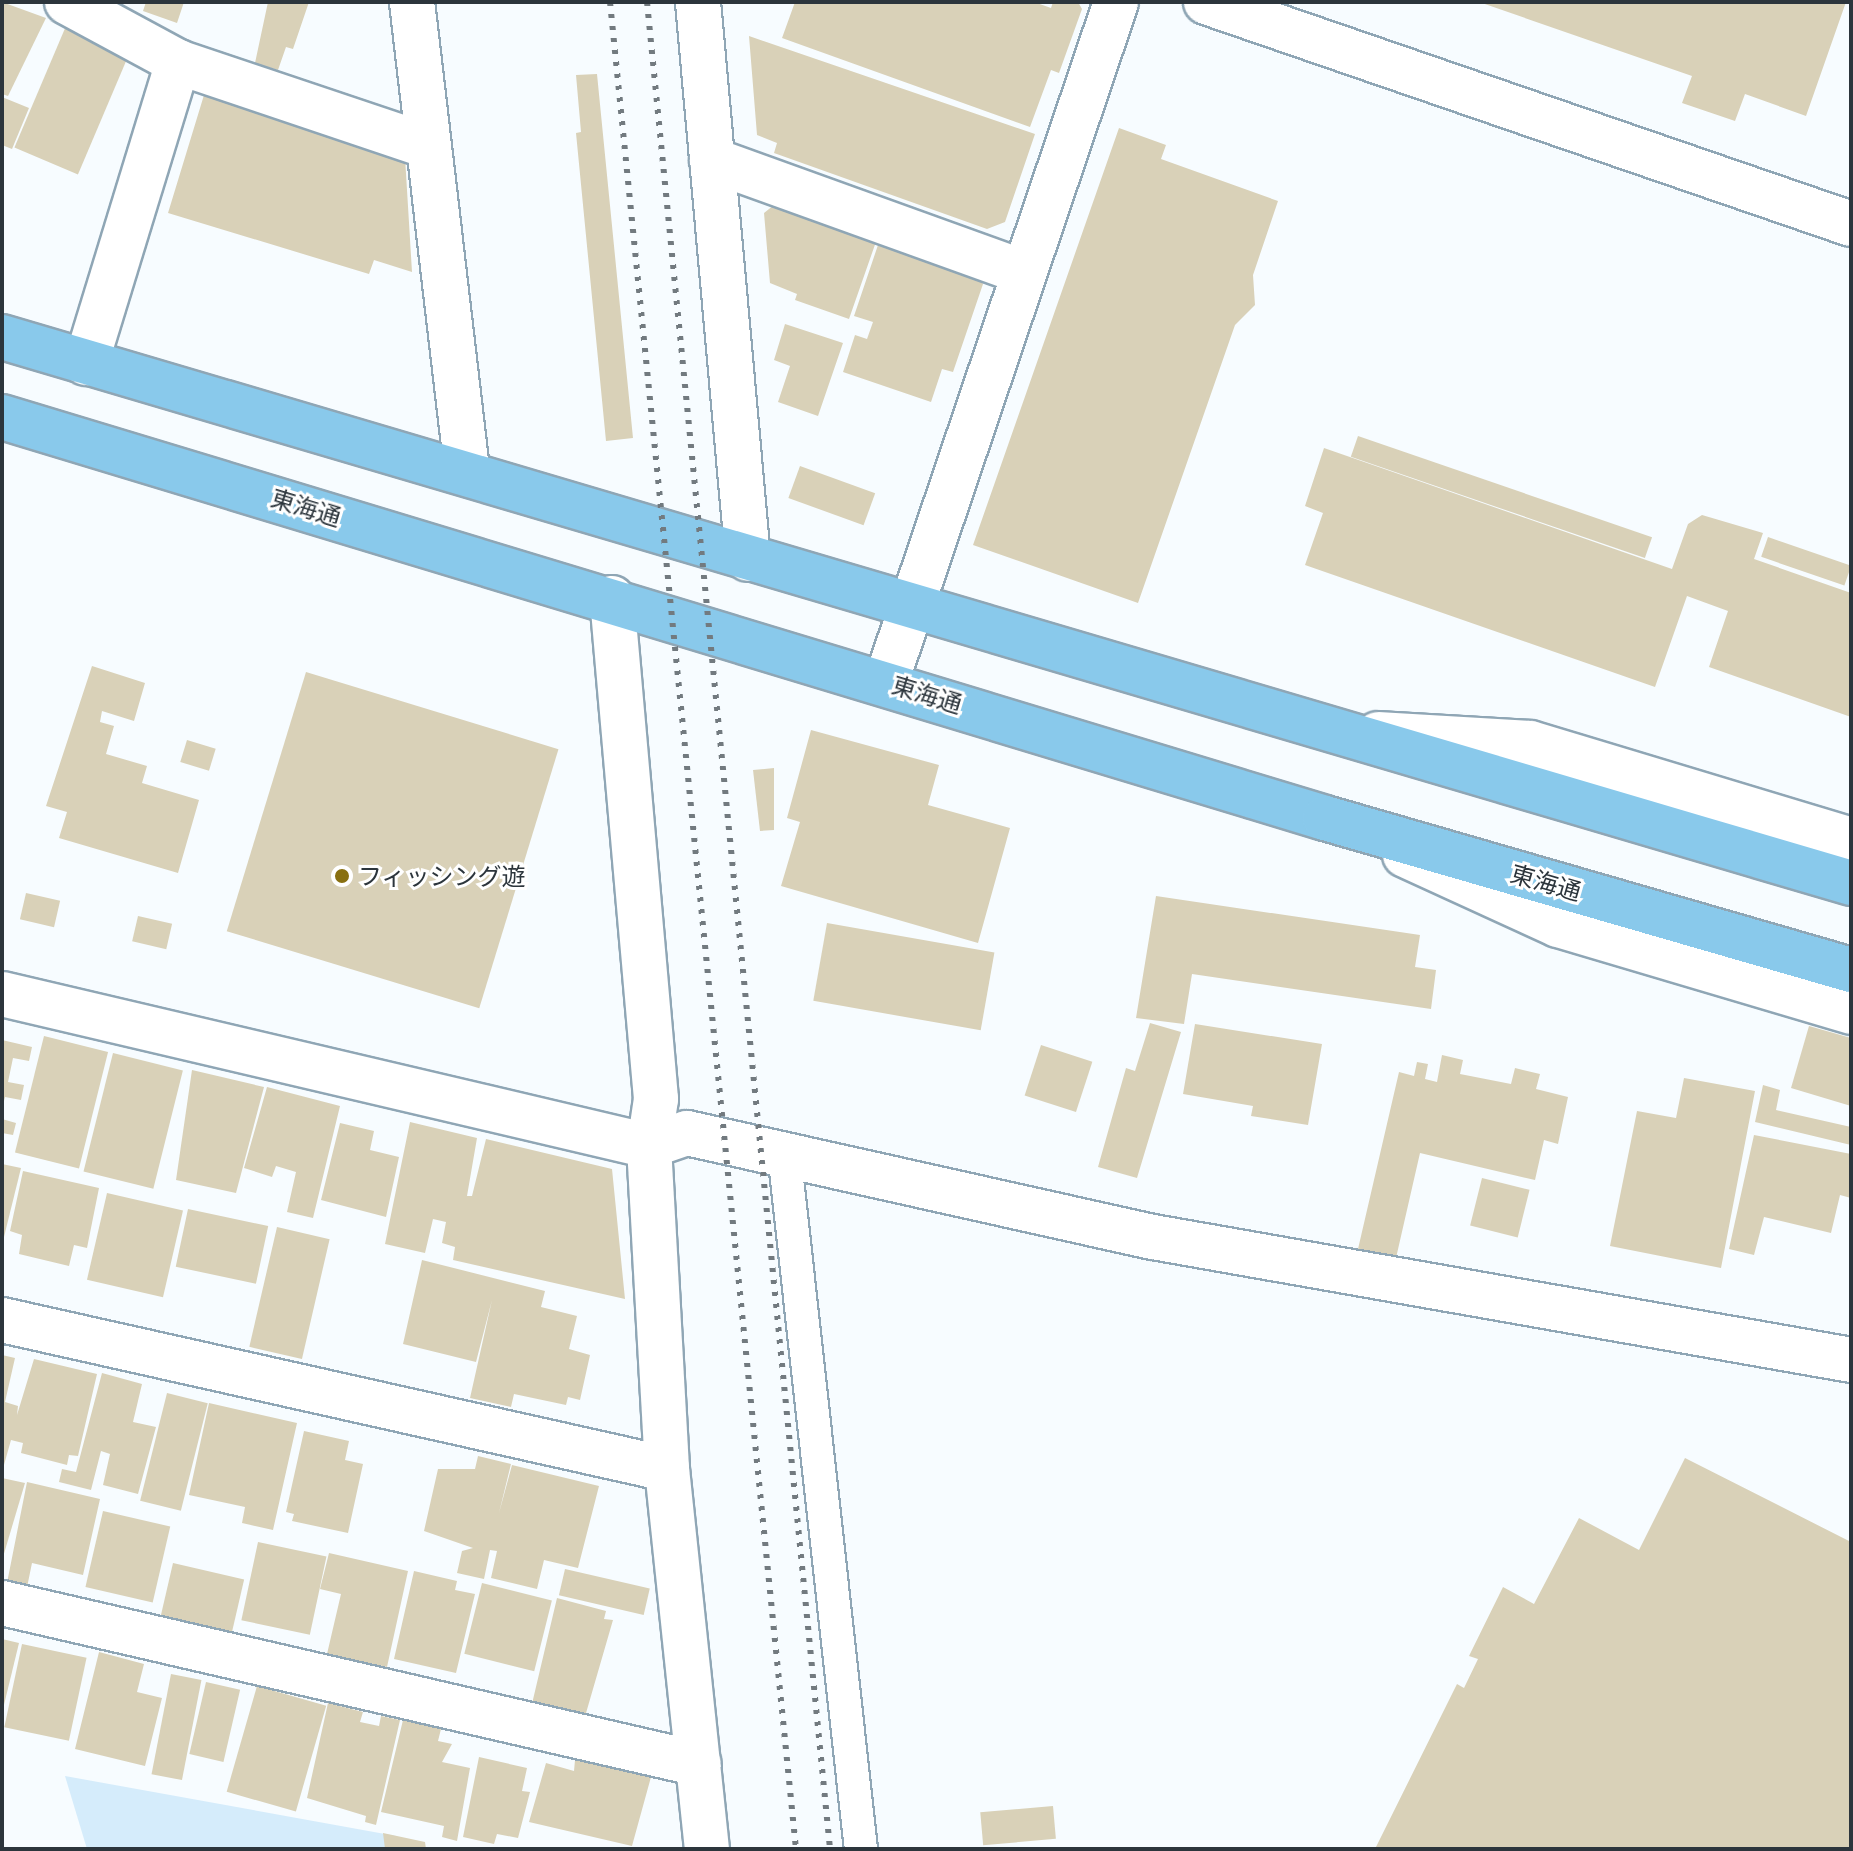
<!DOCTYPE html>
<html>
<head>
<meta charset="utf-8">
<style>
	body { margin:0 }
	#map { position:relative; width:1853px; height:1851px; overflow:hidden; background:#f7fcff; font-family:Commissioner,"Noto Sans JP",sans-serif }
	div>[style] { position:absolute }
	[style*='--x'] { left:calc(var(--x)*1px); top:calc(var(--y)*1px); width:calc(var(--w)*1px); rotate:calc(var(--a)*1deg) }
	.green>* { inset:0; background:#d5ecfb }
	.building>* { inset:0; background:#d9d1b8; transform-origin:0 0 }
	.roads { filter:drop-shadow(2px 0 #8fa6b5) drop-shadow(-2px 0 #8fa6b5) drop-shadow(0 2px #8fa6b5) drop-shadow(0 -2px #8fa6b5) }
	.lane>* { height:32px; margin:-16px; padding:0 16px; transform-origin:16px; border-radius:16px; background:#fff }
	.street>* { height:44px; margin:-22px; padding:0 22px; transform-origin:22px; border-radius:22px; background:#fff }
	.primary>* { height:44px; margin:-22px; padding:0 22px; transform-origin:22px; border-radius:22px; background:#89c9eb }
	.rail>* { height:6px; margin-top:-3px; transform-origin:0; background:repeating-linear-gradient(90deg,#727a7f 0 4px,transparent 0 12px) }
	.dots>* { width:22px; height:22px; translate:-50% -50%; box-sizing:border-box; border:4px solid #fff; border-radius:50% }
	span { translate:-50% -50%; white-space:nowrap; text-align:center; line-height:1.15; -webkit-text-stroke:6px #fff; paint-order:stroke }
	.street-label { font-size:24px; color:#2c353c }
	.poi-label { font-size:24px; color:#2c353c }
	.left { translate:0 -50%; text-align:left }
	.frame { position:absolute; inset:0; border:4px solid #2c353c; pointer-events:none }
</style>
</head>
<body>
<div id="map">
	<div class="green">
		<div style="clip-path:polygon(65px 1776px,396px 1836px,396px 1849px,87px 1849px)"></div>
	</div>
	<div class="building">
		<div style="clip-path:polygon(2px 2px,46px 18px,8px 96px,2px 94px)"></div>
		<div style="clip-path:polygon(146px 2px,184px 2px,177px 23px,143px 11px)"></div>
		<div style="clip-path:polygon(268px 2px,309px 2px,293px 49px,286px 47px,278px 70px,255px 63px)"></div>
		<div style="clip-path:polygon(795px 2px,1034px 2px,1051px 8px,1053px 2px,1078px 2px,1082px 9px,1059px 73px,1051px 70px,1030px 127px,782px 38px)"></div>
		<div style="clip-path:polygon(1479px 2px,1846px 2px,1806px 116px,1745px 94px,1735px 121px,1682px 103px,1692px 76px)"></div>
		<div style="left:66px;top:26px;width:69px;height:132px;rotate:23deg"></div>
		<div style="clip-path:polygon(749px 36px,1035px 134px,1005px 222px,987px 229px,774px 153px,777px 143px,757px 135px)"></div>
		<div style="clip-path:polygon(597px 74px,633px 438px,606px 441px,576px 133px,581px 132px,576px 75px)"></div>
		<div style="clip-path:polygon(204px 95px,405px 157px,412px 272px,374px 260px,369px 274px,168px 213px)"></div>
		<div style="clip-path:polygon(2px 97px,29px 108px,12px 149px,2px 145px)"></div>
		<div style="clip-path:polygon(1119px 128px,1166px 145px,1161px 159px,1278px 201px,1253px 275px,1255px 305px,1235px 325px,1138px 603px,973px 545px)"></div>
		<div style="clip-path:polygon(779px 201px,878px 236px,849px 319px,795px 300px,797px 294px,770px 283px,764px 213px)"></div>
		<div style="clip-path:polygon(893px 242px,977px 272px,983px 284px,953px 372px,942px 369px,931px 402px,843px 372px,855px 335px,867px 339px,873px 322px,854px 316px,878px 245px,890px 248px)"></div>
		<div style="clip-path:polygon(785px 324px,843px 343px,818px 416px,778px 402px,790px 366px,774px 360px)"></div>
		<div style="left:1358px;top:436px;width:311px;height:22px;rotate:19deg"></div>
		<div style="clip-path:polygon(1324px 448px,1672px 569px,1688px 524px,1702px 515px,1763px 533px,1754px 559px,1851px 593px,1851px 717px,1709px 667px,1728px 611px,1687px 596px,1655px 687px,1305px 565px,1323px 513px,1305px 506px)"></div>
		<div style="left:800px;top:466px;width:80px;height:34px;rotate:20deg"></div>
		<div style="left:1768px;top:537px;width:88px;height:21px;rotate:19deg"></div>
		<div style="clip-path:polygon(92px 666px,145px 683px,134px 721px,102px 711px,100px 722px,114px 726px,106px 754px,147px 766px,142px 783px,199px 800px,178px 873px,59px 838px,67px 812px,46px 806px)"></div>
		<div style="left:306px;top:672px;width:264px;height:271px;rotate:17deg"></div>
		<div style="clip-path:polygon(811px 730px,939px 765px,928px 805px,1010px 828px,978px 943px,781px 886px,800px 822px,787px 818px)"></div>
		<div style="left:187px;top:740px;width:30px;height:23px;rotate:17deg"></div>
		<div style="clip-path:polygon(774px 768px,774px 830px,760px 831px,753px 770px)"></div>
		<div style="left:26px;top:893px;width:35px;height:27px;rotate:13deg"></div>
		<div style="clip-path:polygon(1156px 896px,1420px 935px,1415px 967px,1436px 970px,1431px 1009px,1192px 974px,1184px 1024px,1136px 1018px)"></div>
		<div style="left:138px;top:916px;width:35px;height:26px;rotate:13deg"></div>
		<div style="left:827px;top:923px;width:170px;height:79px;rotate:10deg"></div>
		<div style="clip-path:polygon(1150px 1023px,1181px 1032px,1137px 1178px,1098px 1167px,1126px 1068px,1135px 1071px)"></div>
		<div style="clip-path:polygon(1195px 1024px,1322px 1044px,1308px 1125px,1251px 1116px,1253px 1106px,1183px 1094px)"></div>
		<div style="clip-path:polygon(1809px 1026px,1851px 1038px,1851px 1106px,1791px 1088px)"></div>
		<div style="left:44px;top:1036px;width:66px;height:120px;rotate:14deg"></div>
		<div style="clip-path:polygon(2px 1040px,32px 1047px,29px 1061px,13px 1058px,8px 1082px,24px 1085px,21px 1100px,5px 1097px,3px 1105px)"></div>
		<div style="left:1041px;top:1045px;width:54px;height:53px;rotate:18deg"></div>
		<div style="left:113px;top:1053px;width:72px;height:122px;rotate:14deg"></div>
		<div style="clip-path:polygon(1442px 1055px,1463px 1060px,1460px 1074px,1511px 1084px,1515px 1068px,1540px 1074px,1536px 1089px,1568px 1097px,1558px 1144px,1544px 1140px,1535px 1180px,1420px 1153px,1396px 1258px,1358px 1249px,1399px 1072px,1414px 1076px,1417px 1062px,1428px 1064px,1425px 1079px,1437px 1082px)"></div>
		<div style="clip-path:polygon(192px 1070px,264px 1087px,236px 1193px,176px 1180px)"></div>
		<div style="clip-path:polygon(1684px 1078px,1755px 1091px,1721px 1268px,1610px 1246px,1637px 1111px,1676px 1118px)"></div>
		<div style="clip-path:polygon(1763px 1085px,1780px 1090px,1776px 1110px,1851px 1127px,1851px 1145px,1755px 1122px)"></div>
		<div style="clip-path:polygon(267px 1087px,340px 1106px,313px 1218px,287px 1212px,296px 1172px,276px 1166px,272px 1177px,244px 1168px)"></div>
		<div style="clip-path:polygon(2px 1119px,16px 1123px,13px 1135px,2px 1133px)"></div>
		<div style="clip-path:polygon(410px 1122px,477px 1138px,467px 1196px,472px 1196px,486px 1139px,612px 1169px,625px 1299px,453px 1260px,455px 1247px,442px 1243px,446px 1222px,433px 1219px,425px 1253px,385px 1244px)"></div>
		<div style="clip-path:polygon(340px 1123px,374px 1131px,370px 1150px,399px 1157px,386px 1217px,321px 1200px)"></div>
		<div style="clip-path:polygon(1754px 1135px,1851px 1154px,1851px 1198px,1840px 1195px,1831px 1233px,1764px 1217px,1754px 1255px,1729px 1249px)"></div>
		<div style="clip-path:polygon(2px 1164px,21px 1168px,3px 1241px,2px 1241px)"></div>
		<div style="clip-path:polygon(23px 1171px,99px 1188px,87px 1248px,74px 1245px,69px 1266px,19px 1254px,22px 1235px,10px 1231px)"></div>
		<div style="left:1482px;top:1178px;width:49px;height:49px;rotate:14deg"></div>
		<div style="left:107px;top:1193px;width:78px;height:89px;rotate:13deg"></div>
		<div style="left:188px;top:1209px;width:82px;height:59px;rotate:12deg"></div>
		<div style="left:277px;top:1227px;width:54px;height:123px;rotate:13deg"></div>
		<div style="clip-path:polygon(422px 1260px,545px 1291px,541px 1307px,577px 1316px,569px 1349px,590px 1355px,580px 1400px,568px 1397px,566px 1405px,514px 1394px,511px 1407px,470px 1398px,492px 1300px,476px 1362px,403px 1344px)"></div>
		<div style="clip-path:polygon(2px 1355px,15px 1358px,5px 1402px,18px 1406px,17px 1415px,34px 1359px,97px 1374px,78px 1456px,69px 1455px,67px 1465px,21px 1453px,23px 1443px,11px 1440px,2px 1472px)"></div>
		<div style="clip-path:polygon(102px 1373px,142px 1384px,133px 1422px,156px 1427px,138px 1494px,103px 1485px,110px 1454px,101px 1451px,91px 1490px,59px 1482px,62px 1469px,76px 1472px)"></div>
		<div style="left:167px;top:1393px;width:42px;height:111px;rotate:14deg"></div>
		<div style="clip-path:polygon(209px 1403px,297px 1423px,273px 1530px,242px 1523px,245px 1507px,189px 1495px)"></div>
		<div style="clip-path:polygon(304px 1431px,349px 1441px,345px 1460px,363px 1464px,348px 1533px,292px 1521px,294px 1514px,286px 1512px)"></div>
		<div style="clip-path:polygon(478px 1456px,511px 1464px,499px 1513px,512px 1465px,599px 1486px,578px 1568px,544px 1560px,537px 1589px,491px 1578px,497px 1551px,490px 1550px,484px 1579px,457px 1573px,462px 1551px,473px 1548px,424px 1531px,438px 1469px,475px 1469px)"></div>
		<div style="clip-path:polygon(1685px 1458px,1851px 1542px,1851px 1849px,1375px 1849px,1457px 1684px,1464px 1688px,1478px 1659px,1469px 1656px,1503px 1587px,1534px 1604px,1579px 1518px,1639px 1550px)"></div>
		<div style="clip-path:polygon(2px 1478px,25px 1483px,3px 1557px,2px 1557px)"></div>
		<div style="clip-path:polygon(27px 1482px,100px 1499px,83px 1575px,32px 1563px,25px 1597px,5px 1593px)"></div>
		<div style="left:103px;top:1511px;width:69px;height:78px;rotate:13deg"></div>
		<div style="left:258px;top:1542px;width:70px;height:80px;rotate:12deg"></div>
		<div style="clip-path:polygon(329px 1553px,408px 1571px,387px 1667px,327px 1654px,341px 1594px,320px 1589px)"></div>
		<div style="left:173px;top:1563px;width:73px;height:64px;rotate:13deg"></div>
		<div style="left:565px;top:1569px;width:87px;height:27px;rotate:13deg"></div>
		<div style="clip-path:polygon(414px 1571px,457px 1581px,455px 1590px,475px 1594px,456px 1673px,394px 1659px)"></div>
		<div style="left:482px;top:1583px;width:72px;height:73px;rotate:14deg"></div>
		<div style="clip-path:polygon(557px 1598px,606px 1611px,604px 1619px,613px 1620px,584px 1720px,531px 1708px)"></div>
		<div style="clip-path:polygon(2px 1639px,19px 1643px,3px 1709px,2px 1709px)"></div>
		<div style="left:22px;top:1644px;width:66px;height:85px;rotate:12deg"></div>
		<div style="clip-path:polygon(99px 1652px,144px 1664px,137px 1692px,162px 1698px,145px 1766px,75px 1749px)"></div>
		<div style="left:171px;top:1674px;width:31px;height:102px;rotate:11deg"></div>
		<div style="left:206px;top:1682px;width:35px;height:74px;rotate:13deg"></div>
		<div style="left:257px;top:1686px;width:72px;height:110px;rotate:16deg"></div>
		<div style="clip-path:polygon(328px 1703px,363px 1712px,360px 1722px,379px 1726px,381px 1716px,400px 1720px,376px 1825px,365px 1822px,366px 1816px,307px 1798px)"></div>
		<div style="clip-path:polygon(403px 1720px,441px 1729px,438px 1741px,452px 1744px,442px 1762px,470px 1768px,457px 1841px,442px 1837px,444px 1826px,381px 1812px)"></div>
		<div style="clip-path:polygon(479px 1757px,527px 1768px,522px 1791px,530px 1792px,518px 1838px,497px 1834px,494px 1844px,463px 1837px)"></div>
		<div style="clip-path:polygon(575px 1760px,651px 1777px,632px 1846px,529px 1822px,546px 1763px,574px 1771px)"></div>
		<div style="left:1053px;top:1806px;width:33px;height:73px;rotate:85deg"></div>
		<div style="clip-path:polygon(383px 1833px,425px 1842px,426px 1849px,385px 1849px)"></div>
	</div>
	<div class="roads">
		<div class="lane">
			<div style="--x:784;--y:1152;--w:701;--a:83.7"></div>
		</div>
		<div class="street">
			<div style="--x:67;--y:2;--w:126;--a:28.4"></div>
			<div style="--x:178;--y:62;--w:263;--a:18.6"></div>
			<div style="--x:412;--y:2;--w:472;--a:83.3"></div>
			<div style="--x:698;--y:2;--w:559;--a:84.87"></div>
			<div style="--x:1206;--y:2;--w:682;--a:18.99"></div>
			<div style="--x:712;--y:160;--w:331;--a:19.8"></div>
			<div style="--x:86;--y:363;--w:315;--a:-73"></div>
			<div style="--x:612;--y:598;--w:503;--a:84.98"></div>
			<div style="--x:656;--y:1099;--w:48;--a:98.5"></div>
			<div style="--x:649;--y:1146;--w:324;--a:86.8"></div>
			<div style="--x:667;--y:1469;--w:382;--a:84"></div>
			<div style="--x:886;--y:682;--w:718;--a:-71.31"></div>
			<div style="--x:1378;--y:734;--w:152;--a:3.4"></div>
			<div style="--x:1530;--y:743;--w:335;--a:16.8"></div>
			<div style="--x:1405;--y:855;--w:168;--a:24.6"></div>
			<div style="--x:1558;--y:925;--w:306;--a:16.5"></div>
			<div style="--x:2;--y:994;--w:665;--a:13.22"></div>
			<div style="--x:649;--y:1146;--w:40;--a:-18.9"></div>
			<div style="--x:687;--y:1133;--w:477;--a:12.6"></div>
			<div style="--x:1153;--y:1237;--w:709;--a:9.99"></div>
			<div style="--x:2;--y:1320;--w:681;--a:12.63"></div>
			<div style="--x:2;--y:1603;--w:715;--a:13.01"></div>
		</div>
		<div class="primary">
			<div style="--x:2;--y:337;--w:1928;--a:16.45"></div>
			<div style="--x:2;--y:417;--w:1382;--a:16.86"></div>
			<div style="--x:1325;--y:818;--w:548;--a:16.12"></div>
		</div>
	</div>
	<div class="rail">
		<div style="--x:610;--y:2;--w:1856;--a:84.25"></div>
		<div style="--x:647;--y:2;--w:1856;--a:84.34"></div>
	</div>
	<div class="dots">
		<div style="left:342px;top:876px;background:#886f10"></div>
	</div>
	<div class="street-label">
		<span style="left:306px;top:507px;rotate:17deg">東海通</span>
		<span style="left:927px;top:694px;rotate:17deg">東海通</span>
		<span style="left:1546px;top:882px;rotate:16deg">東海通</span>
	</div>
	<div class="poi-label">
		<span class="left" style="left:358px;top:876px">フィッシング遊</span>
	</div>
	<div class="frame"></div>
</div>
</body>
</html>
